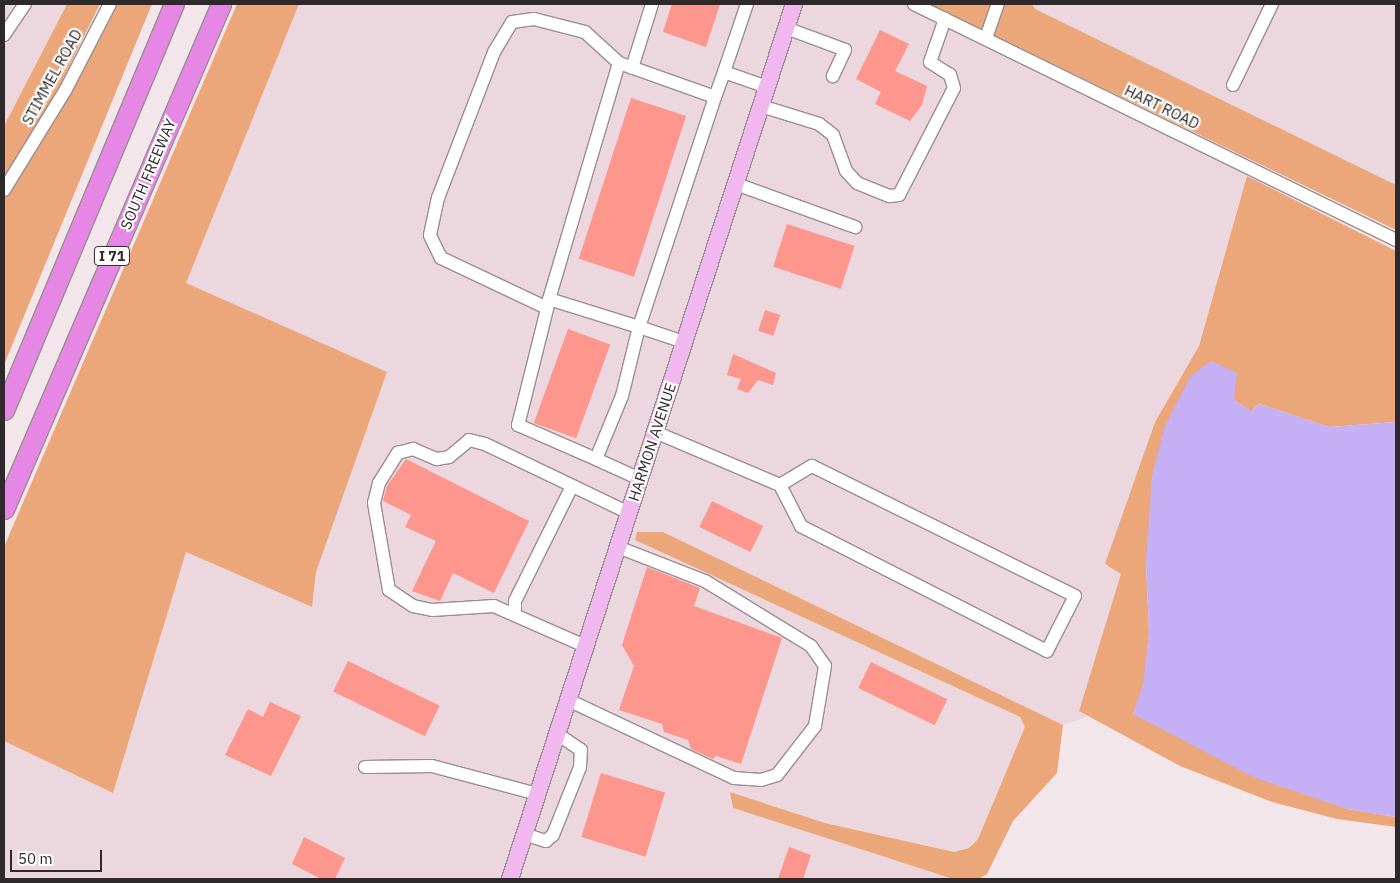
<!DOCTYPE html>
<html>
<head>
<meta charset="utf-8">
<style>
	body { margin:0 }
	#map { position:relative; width:1400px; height:883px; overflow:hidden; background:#f3e6ea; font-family:"IBM Plex Sans",sans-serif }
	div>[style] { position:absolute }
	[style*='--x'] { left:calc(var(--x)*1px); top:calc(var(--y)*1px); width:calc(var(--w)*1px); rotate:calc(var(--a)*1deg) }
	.built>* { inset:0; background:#ecd7de }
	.green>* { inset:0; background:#eba779 }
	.water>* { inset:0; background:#c5aff5 }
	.building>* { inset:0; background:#fd968c; transform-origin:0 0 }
	.roads { filter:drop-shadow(1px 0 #998e91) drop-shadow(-1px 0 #998e91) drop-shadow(0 1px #998e91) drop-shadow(0 -1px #998e91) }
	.minor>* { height:12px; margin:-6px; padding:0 6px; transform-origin:6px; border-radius:6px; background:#fff }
	.major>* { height:16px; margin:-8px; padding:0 8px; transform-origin:8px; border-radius:8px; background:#f1b7ef }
	.highway>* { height:19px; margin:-9.5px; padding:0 9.5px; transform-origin:9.5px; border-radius:9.5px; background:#e787e5 }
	span { translate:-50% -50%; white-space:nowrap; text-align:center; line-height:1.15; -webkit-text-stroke:4.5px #fff; paint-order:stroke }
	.shield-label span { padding:1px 4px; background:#fff; border:1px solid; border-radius:4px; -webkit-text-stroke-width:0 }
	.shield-label { font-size:14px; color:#2e292b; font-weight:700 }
	.street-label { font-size:15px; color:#2e292b }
	.frame { position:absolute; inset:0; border:5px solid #2e292b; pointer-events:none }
	.scale { position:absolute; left:10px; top:850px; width:92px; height:22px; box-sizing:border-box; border:2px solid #2e292b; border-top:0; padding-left:6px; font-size:15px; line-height:18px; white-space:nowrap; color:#2e292b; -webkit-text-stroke:4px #fff; paint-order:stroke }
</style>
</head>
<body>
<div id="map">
	<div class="built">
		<div style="clip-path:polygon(4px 4px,67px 4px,4px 126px)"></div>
		<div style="clip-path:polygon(299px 4px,929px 4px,1251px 161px,1199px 346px,1155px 422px,1105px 565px,1122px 574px,1079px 710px,1087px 717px,1063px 725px,663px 532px,637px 532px,635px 540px,1020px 717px,1026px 726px,978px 839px,969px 848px,954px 852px,825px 823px,731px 792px,733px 808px,953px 879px,4px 879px,4px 741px,113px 793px,186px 552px,312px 607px,316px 572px,387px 372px,185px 283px)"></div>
		<div style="clip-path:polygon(1032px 4px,1396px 4px,1396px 185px,1034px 9px)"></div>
	</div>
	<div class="green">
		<div style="clip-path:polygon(67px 4px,100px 4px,57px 91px,4px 179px,4px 126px)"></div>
		<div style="clip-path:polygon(111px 4px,152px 4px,4px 365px,4px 198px,61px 106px)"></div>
		<div style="clip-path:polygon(237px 4px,299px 4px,186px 283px,387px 372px,316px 572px,312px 607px,186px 552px,113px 793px,4px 741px,4px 547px)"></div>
		<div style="clip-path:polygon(929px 4px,1032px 4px,1035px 9px,1396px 185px,1396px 230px)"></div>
		<div style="clip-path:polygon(1247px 176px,1396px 251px,1396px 422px,1329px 427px,1259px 404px,1251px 411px,1234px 400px,1146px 562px,1149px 633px,1144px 684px,1133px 714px,1347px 809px,1396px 817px,1396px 827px,1337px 819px,1272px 802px,1180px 766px,1079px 711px,1121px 574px,1105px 564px,1155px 422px,1199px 346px)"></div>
		<div style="clip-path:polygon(637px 532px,663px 532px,1063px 725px,1057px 773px,1013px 821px,987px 874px,979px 879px,953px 879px,733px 808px,730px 792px,825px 823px,954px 852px,969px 848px,978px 839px,1025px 727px,1020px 717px,635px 540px)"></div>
	</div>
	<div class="water">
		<div style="clip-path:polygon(1211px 361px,1237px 373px,1234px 400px,1251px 411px,1259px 404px,1329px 427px,1396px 422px,1396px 817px,1347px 809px,1253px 777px,1133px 714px,1143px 684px,1149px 633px,1146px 562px,1152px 476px,1165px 426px,1190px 377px)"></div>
	</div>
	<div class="building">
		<div style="clip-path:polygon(672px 4px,720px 4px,706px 47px,663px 32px)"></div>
		<div style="clip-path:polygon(880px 30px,909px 44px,895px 71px,927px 86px,922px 105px,910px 121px,875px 104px,881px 92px,856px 79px)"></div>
		<div style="left:631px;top:98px;width:58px;height:169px;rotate:18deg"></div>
		<div style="left:787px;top:224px;width:71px;height:45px;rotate:18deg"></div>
		<div style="left:765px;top:310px;width:16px;height:22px;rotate:18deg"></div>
		<div style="left:568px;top:329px;width:45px;height:100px;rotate:20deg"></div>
		<div style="clip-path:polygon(733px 354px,776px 373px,773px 385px,758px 380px,748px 393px,737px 389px,741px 379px,727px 375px)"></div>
		<div style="clip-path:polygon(406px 459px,529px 521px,494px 593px,453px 573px,440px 601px,412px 591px,436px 541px,405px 527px,411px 515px,383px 501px,387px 486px)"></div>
		<div style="left:712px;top:501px;width:57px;height:29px;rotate:26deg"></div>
		<div style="clip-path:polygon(647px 567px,700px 588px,694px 606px,782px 638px,741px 764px,716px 756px,713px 759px,691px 749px,688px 740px,664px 732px,662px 724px,619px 710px,634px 666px,622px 645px)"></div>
		<div style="left:348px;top:661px;width:102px;height:34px;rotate:26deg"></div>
		<div style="left:871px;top:662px;width:85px;height:29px;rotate:26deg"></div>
		<div style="clip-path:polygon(270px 702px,301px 716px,271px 776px,225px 755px,248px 709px,263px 717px)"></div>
		<div style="left:601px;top:773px;width:67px;height:67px;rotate:17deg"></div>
		<div style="clip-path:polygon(304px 837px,345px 858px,335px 879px,321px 879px,292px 864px)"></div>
		<div style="clip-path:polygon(789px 847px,811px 855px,803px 879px,778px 879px)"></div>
	</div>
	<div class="roads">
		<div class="minor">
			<div style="--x:747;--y:4;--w:72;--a:108.7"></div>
			<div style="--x:724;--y:72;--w:46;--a:19.2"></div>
			<div style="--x:914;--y:4;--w:537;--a:26.09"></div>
			<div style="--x:786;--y:28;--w:63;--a:20.4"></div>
			<div style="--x:845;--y:50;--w:29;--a:115"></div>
			<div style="--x:4;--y:35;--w:37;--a:-56"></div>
			<div style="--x:986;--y:38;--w:36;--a:-71"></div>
			<div style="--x:632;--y:68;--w:67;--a:-72.6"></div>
			<div style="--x:1233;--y:85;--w:90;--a:-64.3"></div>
			<div style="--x:715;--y:97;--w:27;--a:-70"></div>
			<div style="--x:761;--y:106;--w:61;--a:17.2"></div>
			<div style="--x:819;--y:124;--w:18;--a:38"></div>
			<div style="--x:833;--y:135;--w:38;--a:70"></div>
			<div style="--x:846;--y:171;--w:16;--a:47"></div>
			<div style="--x:857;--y:183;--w:35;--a:22"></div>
			<div style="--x:890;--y:196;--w:9;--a:-6"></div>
			<div style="--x:899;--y:195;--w:120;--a:-62.8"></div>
			<div style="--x:954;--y:88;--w:14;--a:-107"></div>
			<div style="--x:950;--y:75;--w:24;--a:-147"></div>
			<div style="--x:930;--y:62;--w:46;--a:-70.8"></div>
			<div style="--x:736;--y:184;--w:127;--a:19.9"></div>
			<div style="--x:4;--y:190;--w:116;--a:-58.4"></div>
			<div style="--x:65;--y:91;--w:98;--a:-62.7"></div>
			<div style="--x:549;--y:301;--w:128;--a:104"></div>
			<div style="--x:518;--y:425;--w:85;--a:23.6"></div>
			<div style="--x:547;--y:308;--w:117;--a:-154.7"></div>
			<div style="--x:441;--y:258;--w:25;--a:-116"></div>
			<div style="--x:430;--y:235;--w:38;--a:-78"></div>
			<div style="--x:438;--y:198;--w:156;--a:-69"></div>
			<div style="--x:494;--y:52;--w:35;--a:-59"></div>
			<div style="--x:512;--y:22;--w:22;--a:-8"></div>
			<div style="--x:534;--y:19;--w:53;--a:14.3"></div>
			<div style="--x:585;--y:32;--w:46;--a:42.4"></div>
			<div style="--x:655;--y:432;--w:136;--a:23"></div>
			<div style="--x:780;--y:485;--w:37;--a:-31"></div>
			<div style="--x:812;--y:466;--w:293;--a:26.3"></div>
			<div style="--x:1075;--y:596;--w:62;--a:117"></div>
			<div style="--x:1047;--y:651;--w:276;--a:-153.1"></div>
			<div style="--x:801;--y:526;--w:46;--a:-117.1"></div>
			<div style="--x:640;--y:479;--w:48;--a:-155.6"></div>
			<div style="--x:596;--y:459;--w:68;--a:-67.6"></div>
			<div style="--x:622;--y:396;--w:71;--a:-76.2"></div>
			<div style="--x:639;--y:327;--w:242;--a:-71.7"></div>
			<div style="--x:715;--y:97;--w:102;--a:-160.5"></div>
			<div style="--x:619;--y:63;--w:246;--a:106.5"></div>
			<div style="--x:549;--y:299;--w:94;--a:17.3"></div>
			<div style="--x:639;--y:327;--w:47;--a:18.4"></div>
			<div style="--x:515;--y:615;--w:14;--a:-90"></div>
			<div style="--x:515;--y:601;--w:128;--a:-63.6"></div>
			<div style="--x:585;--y:646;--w:99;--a:-156.3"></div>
			<div style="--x:494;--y:606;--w:62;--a:176.3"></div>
			<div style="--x:432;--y:610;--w:19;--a:-168"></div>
			<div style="--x:413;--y:606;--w:29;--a:-146"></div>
			<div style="--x:389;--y:590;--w:88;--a:-99.8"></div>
			<div style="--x:374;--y:503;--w:21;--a:-76"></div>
			<div style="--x:379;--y:483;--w:36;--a:-58"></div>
			<div style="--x:398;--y:453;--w:16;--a:-15"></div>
			<div style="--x:413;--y:449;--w:26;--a:23"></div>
			<div style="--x:437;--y:459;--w:12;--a:-9"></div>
			<div style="--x:449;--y:457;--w:26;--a:-40"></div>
			<div style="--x:469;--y:440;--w:16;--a:14"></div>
			<div style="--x:485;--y:444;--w:160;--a:25.6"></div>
			<div style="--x:568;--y:700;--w:183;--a:25.2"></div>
			<div style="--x:734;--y:778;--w:27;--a:4"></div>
			<div style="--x:761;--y:780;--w:17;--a:-17"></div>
			<div style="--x:777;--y:775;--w:62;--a:-52.2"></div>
			<div style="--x:815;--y:726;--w:61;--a:-80.5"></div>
			<div style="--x:825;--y:666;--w:24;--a:-125"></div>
			<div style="--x:811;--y:646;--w:124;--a:-148.5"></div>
			<div style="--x:705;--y:581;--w:93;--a:-158.7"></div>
			<div style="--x:365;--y:767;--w:67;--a:-0.9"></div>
			<div style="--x:432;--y:766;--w:109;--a:14.9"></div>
			<div style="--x:524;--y:834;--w:23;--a:18"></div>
			<div style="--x:546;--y:841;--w:9;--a:-41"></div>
			<div style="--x:553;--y:835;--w:73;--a:-68.3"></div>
			<div style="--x:580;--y:767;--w:17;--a:-87"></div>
			<div style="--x:581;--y:750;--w:29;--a:-146"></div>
		</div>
		<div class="major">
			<div style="--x:510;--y:879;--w:920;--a:-72.02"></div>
		</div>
		<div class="highway">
			<div style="--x:4;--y:410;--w:440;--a:-67.3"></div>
			<div style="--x:4;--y:509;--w:550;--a:-66.75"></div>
		</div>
	</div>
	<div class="shield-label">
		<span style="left:112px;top:256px">I 71</span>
	</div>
	<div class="street-label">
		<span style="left:52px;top:77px;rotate:-61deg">STIMMEL ROAD</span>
		<span style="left:1162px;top:107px;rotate:26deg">HART ROAD</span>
		<span style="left:148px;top:174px;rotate:-67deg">SOUTH FREEWAY</span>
		<span style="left:652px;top:442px;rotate:-72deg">HARMON AVENUE</span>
	</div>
	<div class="frame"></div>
	<div class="scale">50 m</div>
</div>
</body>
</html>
